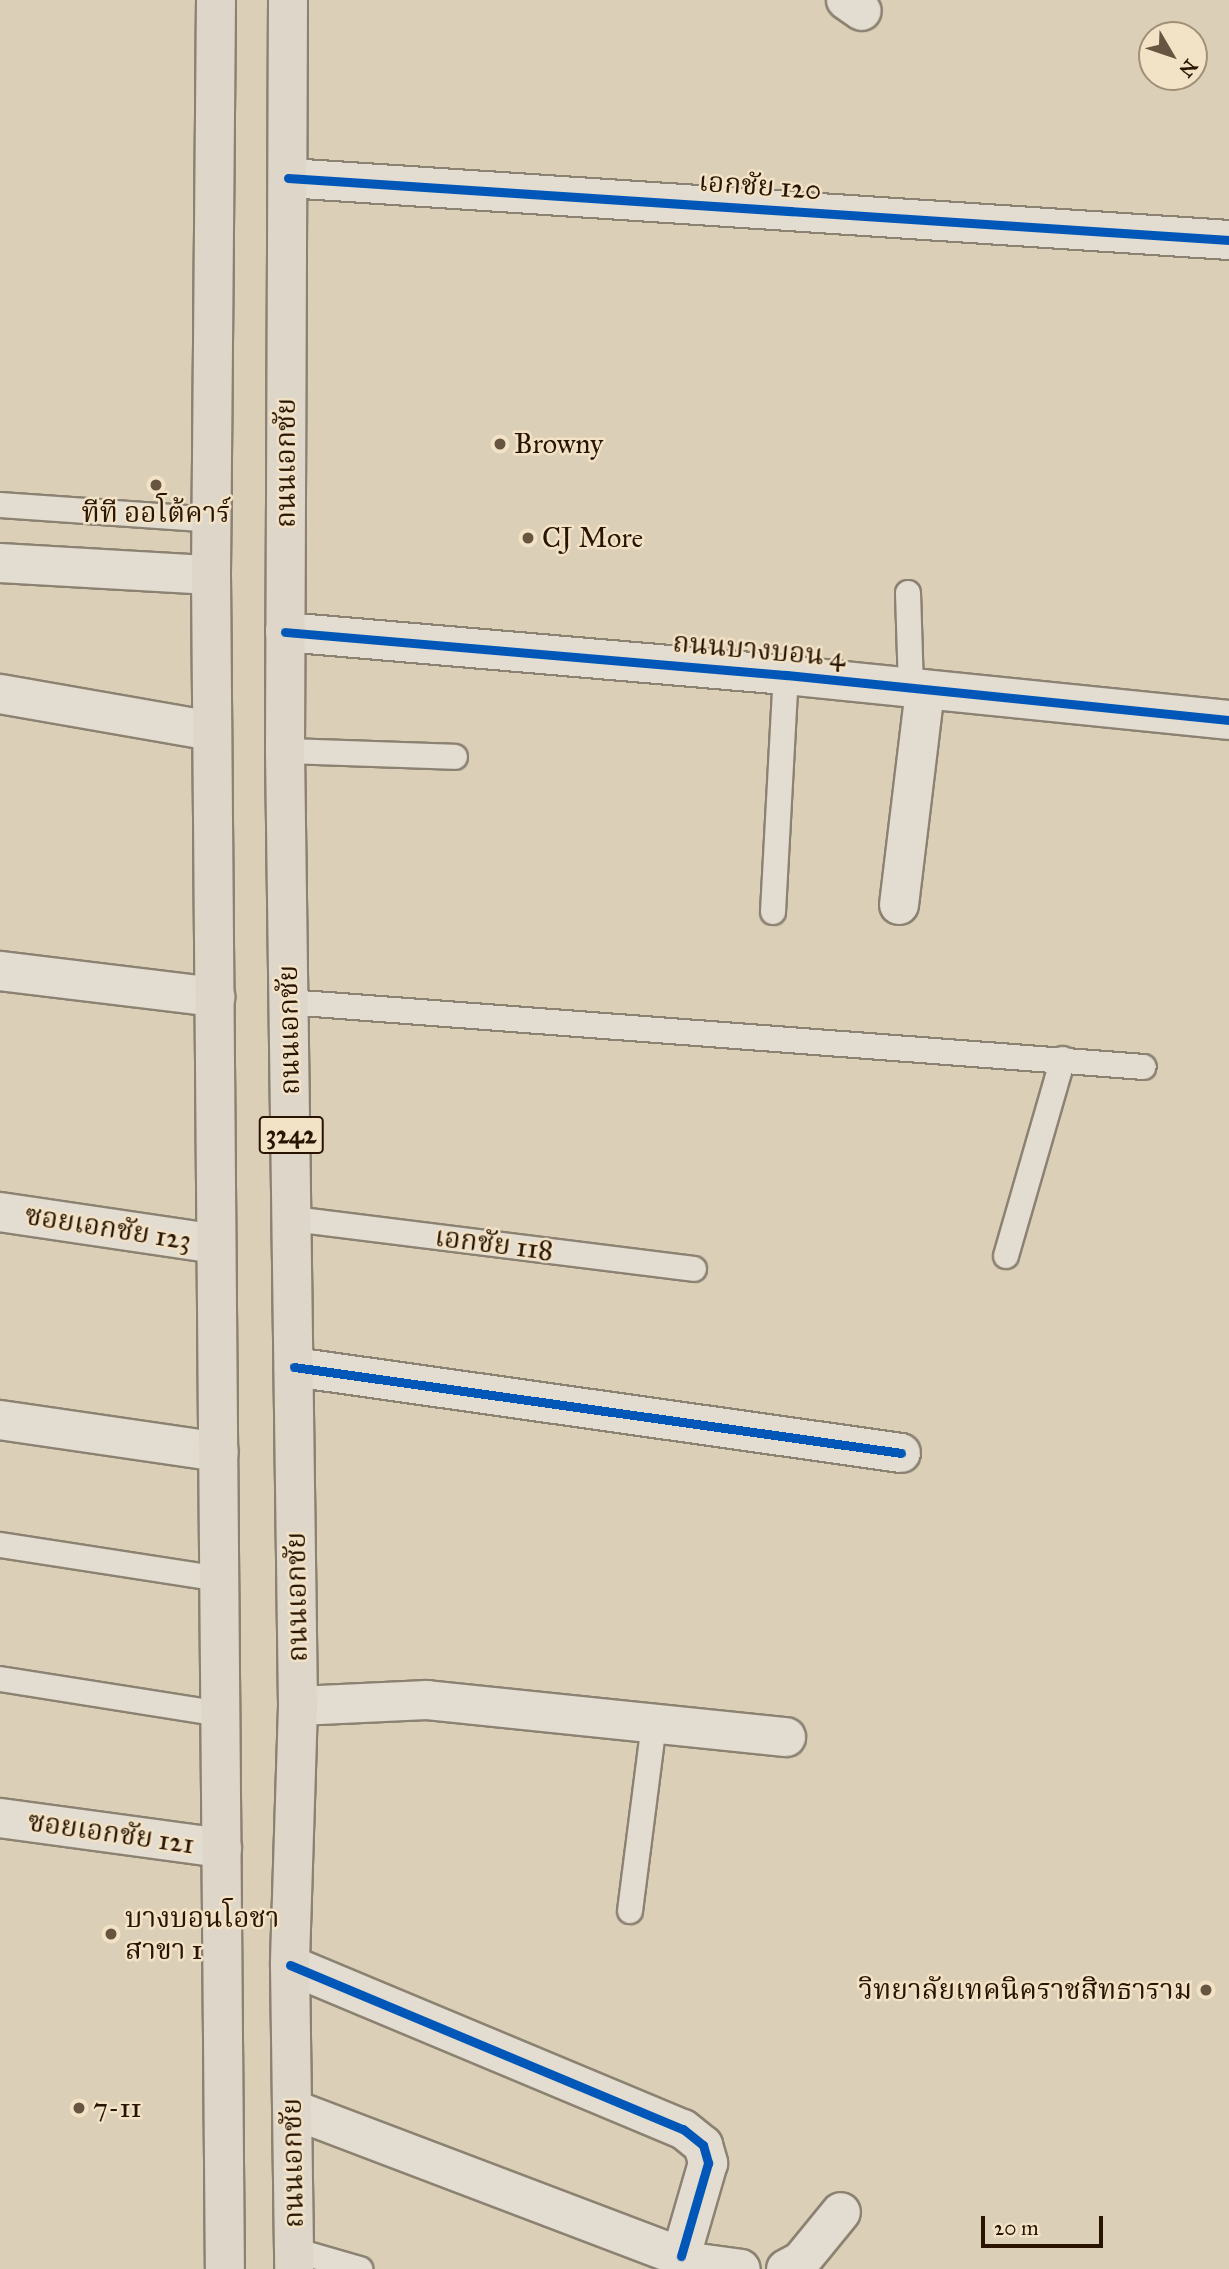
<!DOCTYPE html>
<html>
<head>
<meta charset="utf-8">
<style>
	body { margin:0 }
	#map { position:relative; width:1229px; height:2269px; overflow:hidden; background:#dccfb7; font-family:"IM FELL Great Primer","Noto Serif Thai",serif }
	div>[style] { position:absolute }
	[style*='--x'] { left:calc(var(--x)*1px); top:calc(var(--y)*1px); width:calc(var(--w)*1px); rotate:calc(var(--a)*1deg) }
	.roads { filter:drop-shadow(2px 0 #8c8272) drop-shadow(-2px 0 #8c8272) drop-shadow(0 2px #8c8272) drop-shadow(0 -2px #8c8272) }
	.lane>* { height:24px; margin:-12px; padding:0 12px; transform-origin:12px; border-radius:12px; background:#e3dcd0 }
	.street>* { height:38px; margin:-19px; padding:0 19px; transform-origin:19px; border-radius:19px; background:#e3dcd0 }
	.secondary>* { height:38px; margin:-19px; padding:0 19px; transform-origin:19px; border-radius:19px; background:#e3dcd0 }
	.primary>* { height:38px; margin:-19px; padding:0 19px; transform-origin:19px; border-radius:19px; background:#ded6c8 }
	.cycleway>* { height:9px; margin:-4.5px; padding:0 4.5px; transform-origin:4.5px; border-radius:4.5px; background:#0057b8 }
	.dots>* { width:19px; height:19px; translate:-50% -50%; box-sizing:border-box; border:4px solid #f2e2c6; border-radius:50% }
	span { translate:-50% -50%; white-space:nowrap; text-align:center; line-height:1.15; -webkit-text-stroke:5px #f2e2c6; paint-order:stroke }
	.shield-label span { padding:2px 5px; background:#f2e2c6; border:2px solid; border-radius:5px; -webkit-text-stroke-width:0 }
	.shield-label { font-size:26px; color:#281401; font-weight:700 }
	.street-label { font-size:28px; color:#281401 }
	.poi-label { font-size:28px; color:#281401 }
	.left { translate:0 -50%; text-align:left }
	.right { translate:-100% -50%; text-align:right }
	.north { position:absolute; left:1138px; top:21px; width:70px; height:70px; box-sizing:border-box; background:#f2e2c6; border:2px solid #a19077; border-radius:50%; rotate:129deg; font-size:19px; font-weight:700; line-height:28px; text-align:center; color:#281401 }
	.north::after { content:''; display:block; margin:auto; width:24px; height:32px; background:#675541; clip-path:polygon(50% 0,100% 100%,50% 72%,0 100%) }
	.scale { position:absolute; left:981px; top:2216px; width:122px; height:32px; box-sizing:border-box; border:4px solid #281401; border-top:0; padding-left:9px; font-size:21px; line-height:24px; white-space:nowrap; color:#281401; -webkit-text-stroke:5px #f2e2c6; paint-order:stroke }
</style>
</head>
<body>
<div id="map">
	<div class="roads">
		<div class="lane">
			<div style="--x:0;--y:505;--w:216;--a:4"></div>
			<div style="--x:908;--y:593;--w:95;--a:88.2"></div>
			<div style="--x:285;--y:751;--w:170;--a:2"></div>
			<div style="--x:773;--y:912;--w:237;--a:-86.9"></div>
			<div style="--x:288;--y:1002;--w:858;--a:4.34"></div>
			<div style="--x:293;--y:1219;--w:404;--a:7.1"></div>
			<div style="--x:1006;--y:1256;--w:205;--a:-73.9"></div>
			<div style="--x:0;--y:1545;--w:223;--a:8.8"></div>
			<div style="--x:0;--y:1679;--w:223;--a:9"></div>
			<div style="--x:630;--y:1911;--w:189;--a:-82.7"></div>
			<div style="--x:294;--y:2250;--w:69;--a:16.1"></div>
		</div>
		<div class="street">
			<div style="--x:846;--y:0;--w:19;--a:35"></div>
			<div style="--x:288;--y:178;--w:943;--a:3.77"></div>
			<div style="--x:0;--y:563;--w:211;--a:3.3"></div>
			<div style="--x:0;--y:694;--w:215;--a:9.9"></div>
			<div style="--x:899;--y:905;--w:217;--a:-83.1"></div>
			<div style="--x:0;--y:971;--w:217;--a:6.9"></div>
			<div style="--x:0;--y:1212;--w:218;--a:8.4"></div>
			<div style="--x:294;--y:1367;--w:613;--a:8.06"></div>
			<div style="--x:0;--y:1420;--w:221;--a:8.3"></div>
			<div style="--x:298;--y:1706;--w:129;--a:-2.7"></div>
			<div style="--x:427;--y:1700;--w:361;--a:5.9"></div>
			<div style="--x:0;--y:1818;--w:224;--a:7.7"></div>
			<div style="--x:290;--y:1965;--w:426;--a:22.7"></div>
			<div style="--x:683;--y:2129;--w:26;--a:39"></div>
			<div style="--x:703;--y:2145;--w:19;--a:74"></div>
			<div style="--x:708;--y:2163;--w:97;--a:106.2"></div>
			<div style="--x:292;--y:2109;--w:434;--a:20.8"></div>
			<div style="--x:698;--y:2263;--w:43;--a:7.9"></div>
			<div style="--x:786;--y:2269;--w:17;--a:-28"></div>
			<div style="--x:801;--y:2261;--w:63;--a:-50.8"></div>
		</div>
		<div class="secondary">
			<div style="--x:285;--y:632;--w:503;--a:4.91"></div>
			<div style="--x:786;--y:675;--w:445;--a:5.8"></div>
		</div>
		<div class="primary">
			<div style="--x:216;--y:0;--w:575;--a:90.5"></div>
			<div style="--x:211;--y:575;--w:1694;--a:89.53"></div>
			<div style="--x:288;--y:0;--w:751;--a:90.23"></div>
			<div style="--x:285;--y:751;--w:955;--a:89.22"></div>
			<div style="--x:298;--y:1706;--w:259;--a:91.8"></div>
			<div style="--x:290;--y:1965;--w:304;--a:89.2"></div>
		</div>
	</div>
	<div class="cycleway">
		<div style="--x:288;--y:178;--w:943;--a:3.77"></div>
		<div style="--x:285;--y:632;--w:503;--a:4.91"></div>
		<div style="--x:786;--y:675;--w:445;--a:5.8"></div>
		<div style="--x:294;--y:1367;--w:613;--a:8.06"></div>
		<div style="--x:290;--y:1965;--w:426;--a:22.7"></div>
		<div style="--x:683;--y:2129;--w:26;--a:39"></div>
		<div style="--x:703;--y:2145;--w:19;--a:74"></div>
		<div style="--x:708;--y:2163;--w:97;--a:106.2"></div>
	</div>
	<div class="dots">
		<div style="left:500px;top:444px;background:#675541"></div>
		<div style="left:156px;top:485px;background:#675541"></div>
		<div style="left:528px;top:538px;background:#675541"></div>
		<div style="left:111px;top:1934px;background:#675541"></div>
		<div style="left:1206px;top:1990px;background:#675541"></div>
		<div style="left:79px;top:2108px;background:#675541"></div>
	</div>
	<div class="shield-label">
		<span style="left:291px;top:1135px">3242</span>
	</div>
	<div class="street-label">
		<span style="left:760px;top:186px;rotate:4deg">เอกชัย 120</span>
		<span style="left:286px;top:463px;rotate:-90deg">ถนนเอกชัย</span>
		<span style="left:759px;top:650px;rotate:5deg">ถนนบางบอน 4</span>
		<span style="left:289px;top:1030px;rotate:-91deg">ถนนเอกชัย</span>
		<span style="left:108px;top:1228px;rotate:9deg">ซอยเอกชัย 123</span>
		<span style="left:494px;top:1244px;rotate:7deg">เอกชัย 118</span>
		<span style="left:297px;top:1597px;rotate:-91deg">ถนนเอกชัย</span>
		<span style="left:111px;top:1833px;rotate:8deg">ซอยเอกชัย 121</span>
		<span style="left:293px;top:2163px;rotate:-91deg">ถนนเอกชัย</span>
	</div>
	<div class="poi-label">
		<span class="left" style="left:514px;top:444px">Browny</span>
		<span style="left:156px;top:513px">ทีที ออโต้คาร์</span>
		<span class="left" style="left:542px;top:538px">CJ More</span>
		<span class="left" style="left:125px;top:1934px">บางบอนโอชา<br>สาขา 1</span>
		<span class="right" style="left:1192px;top:1990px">วิทยาลัยเทคนิคราชสิทธาราม</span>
		<span class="left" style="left:93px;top:2108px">7-11</span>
	</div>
	<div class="north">N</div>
	<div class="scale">20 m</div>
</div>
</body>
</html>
